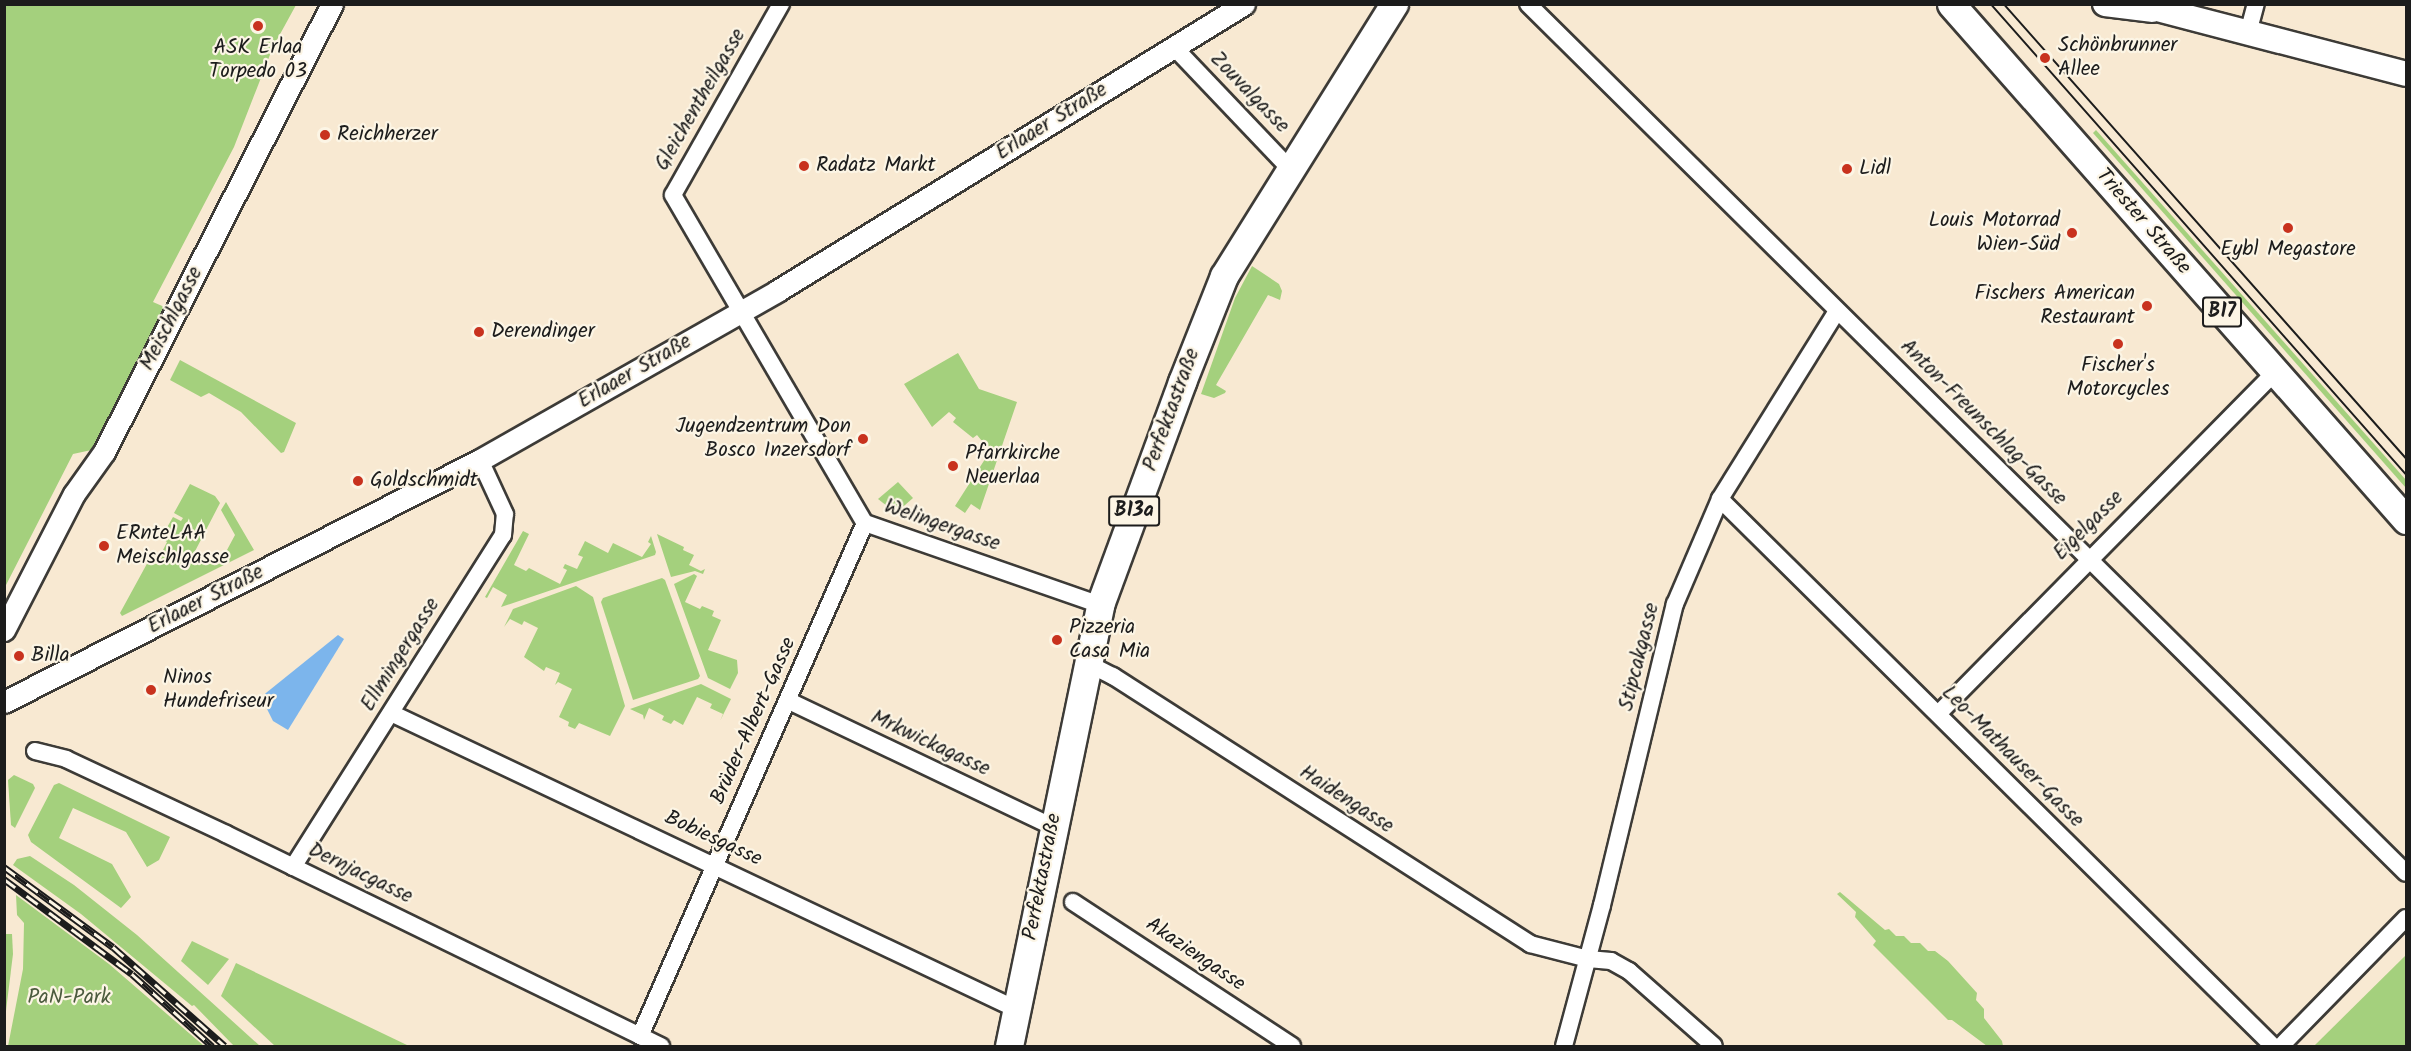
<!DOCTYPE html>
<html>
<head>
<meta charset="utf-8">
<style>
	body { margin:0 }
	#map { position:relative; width:2411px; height:1051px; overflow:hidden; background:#f8e9d2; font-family:Kalam,sans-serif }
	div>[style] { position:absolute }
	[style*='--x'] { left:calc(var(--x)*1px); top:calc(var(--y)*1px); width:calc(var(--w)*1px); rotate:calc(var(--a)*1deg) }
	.green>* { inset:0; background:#a4d07d }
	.water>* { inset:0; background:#7cb5ec }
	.roads { filter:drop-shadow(2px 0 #3d3b37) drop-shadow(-2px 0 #3d3b37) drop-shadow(0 2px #3d3b37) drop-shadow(0 -2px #3d3b37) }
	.minor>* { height:16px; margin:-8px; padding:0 8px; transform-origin:8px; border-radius:8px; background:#fff }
	.tertiary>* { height:21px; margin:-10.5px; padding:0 10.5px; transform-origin:10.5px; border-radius:10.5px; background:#fff }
	.secondary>* { height:24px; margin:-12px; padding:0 12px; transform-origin:12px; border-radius:12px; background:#fff }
	.primary>* { height:27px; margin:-13.5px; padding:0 13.5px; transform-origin:13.5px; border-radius:13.5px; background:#fff }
	.tram>* { height:1.5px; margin:-0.75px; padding:0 0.75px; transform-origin:0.75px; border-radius:0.75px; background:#1c1c1c }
	.rail>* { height:7px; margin-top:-3.5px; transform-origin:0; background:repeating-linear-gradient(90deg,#fcf5e5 0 14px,#1c1c1c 0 28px); box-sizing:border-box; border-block:2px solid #1c1c1c }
	.dots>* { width:16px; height:16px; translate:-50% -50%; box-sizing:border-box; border:3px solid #fcf5e5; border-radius:50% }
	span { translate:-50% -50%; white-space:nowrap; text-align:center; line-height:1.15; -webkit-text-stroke:4.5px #fcf5e5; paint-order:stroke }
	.shield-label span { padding:2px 4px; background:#fcf5e5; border:2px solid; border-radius:4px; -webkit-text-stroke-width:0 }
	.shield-label { font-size:20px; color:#1c1c1c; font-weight:700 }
	.poi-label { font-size:21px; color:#1c1c1c }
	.left { translate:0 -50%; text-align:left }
	.right { translate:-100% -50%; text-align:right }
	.street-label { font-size:21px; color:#1c1c1c }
	.park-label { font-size:21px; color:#4c5b3e }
	.frame { position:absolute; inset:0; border:6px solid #1c1c1c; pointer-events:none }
</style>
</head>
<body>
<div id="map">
	<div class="green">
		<div style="clip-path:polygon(5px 5px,296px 5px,273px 47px,234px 147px,153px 302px,169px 309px,96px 449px,73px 454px,5px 587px)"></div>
		<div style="clip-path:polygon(2096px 130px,2406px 480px,2406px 488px,2093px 133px)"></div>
		<div style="clip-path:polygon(1252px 266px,1279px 284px,1282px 291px,1280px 300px,1268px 295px,1216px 385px,1226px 391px,1225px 393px,1214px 398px,1201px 394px,1235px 298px)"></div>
		<div style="clip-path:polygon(958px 353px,979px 389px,1017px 402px,980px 510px,971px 504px,965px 513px,955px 506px,987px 456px,977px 448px,982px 441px,977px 435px,973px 438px,953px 422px,956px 418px,949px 412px,932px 427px,904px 384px)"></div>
		<div style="clip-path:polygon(180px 360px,296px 423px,284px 452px,281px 453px,241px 412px,209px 393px,201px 397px,170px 380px)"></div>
		<div style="clip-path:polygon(898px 482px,913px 498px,896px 513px,878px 499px)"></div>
		<div style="clip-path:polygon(190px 484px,215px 496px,220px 503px,192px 557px,195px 558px,199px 553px,220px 563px,235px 535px,221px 510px,226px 502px,254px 550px,122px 616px,120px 613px,149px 560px,156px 564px,167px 542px,161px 538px,173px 517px,181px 521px,183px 518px,174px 513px)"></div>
		<div style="clip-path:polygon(523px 531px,529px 534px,514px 565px,526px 571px,529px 568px,560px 584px,567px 570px,563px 568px,565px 564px,577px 569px,583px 557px,578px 555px,585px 541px,608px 553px,613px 543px,642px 557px,651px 544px,648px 542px,651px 536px,656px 552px,655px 555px,501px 607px,507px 595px,493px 587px,487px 598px,485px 597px)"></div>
		<div style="clip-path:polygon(657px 534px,684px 547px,683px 550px,694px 555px,689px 565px,701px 571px,705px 569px,703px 574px,695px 571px,671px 577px)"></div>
		<div style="clip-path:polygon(694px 574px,697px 576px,685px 602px,700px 609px,702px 606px,714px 611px,712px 616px,721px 620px,708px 650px,737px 660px,738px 673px,730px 689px,708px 678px,674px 584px)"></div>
		<div style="clip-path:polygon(662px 578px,665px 580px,700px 676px,698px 679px,633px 700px,601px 602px,603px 598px)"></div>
		<div style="clip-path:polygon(576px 586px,593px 597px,625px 706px,610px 736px,579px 723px,575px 729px,568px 726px,569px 722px,559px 717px,572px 689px,558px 682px,555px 685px,560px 673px,546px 667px,544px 671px,524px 657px,538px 628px,524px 621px,522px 625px,510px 619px,504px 627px,513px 609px)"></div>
		<div style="clip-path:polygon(701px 684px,731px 699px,720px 721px,723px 714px,710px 708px,712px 704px,697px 697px,683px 725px,674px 720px,671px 724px,662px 720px,664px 716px,649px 708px,644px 720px,643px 715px,630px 709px)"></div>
		<div style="clip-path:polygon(14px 775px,33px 784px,35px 788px,15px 828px,11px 825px,8px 780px)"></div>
		<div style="clip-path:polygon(59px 783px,170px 837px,159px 860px,147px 867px,126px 832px,73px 808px,59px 838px,112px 864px,131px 897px,121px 908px,31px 842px,28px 835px,54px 785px)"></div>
		<div style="clip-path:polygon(30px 856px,74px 885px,137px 935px,260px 1046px,234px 1046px,194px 1005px,192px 1006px,81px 914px,13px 865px,17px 859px)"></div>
		<div style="clip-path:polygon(1840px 892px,1885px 930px,1889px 929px,1896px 936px,1904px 936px,1911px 943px,1920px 943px,1928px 951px,1935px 951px,1948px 961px,1977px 993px,1976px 1000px,1984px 1009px,1984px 1018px,2002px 1041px,2003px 1046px,1987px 1046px,1952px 1020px,1948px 1020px,1873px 945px,1876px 941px,1855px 917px,1856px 912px,1837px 894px)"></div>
		<div style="clip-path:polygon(16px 895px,109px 964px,204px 1046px,8px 1046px,23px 969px,24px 923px,17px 915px)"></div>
		<div style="clip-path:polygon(5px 934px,12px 934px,13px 954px,5px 1019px)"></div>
		<div style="clip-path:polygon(192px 941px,229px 959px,208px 985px,181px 961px)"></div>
		<div style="clip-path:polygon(2406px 955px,2406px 1046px,2314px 1046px)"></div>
		<div style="clip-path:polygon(236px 963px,409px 1046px,275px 1046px,221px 996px)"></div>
	</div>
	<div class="water">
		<div style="clip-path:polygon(338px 635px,344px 639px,288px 730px,273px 721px,261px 697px)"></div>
	</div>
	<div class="roads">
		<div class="minor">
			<div style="--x:781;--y:4;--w:219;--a:119.5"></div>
			<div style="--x:673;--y:195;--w:380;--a:59.7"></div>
			<div style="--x:865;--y:523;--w:249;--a:19.2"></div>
			<div style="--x:1528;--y:4;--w:1235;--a:44.7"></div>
			<div style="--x:2248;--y:33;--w:30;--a:-75"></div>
			<div style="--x:1174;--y:47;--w:170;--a:46.4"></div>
			<div style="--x:1720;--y:499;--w:778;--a:44.69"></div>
			<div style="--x:1087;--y:663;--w:29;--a:27"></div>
			<div style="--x:1113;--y:676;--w:496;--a:32.7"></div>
			<div style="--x:1530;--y:944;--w:60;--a:14.5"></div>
			<div style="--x:1588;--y:959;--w:23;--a:5"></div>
			<div style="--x:1611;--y:961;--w:21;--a:29"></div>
			<div style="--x:1629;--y:971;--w:113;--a:41.4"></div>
			<div style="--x:789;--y:701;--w:293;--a:25.5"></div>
			<div style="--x:391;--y:713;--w:692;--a:25.34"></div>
			<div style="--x:1938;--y:714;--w:480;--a:-45.4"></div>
			<div style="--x:35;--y:751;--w:32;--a:14"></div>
			<div style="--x:66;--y:759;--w:177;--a:25.1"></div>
			<div style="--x:226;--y:834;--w:484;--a:26"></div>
			<div style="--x:293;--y:867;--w:393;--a:-57.7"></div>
			<div style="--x:503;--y:535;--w:21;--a:-85"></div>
			<div style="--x:505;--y:514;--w:60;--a:-114.8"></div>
			<div style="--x:1073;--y:902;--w:262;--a:33.3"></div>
			<div style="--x:640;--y:1036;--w:560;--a:-66.32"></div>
			<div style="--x:1564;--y:1046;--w:146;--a:-74.9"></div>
			<div style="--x:1602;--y:905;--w:310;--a:-76.4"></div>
			<div style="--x:1675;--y:604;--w:114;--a:-66.8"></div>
			<div style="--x:1720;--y:499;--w:221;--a:-58.1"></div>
			<div style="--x:2281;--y:1046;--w:179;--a:-45.7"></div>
		</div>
		<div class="tertiary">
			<div style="--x:4;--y:630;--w:153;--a:-62.8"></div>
			<div style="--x:74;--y:494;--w:52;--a:-54.5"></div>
			<div style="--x:104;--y:452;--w:503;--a:-63.03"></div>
			<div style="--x:4;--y:702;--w:534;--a:-26.95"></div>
			<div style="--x:480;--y:460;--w:342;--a:-29.6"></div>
			<div style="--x:777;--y:291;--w:548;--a:-31.57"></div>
		</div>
		<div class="secondary">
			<div style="--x:2105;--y:4;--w:47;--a:7.3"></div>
			<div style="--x:2138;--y:4;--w:277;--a:14.6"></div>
		</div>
		<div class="primary">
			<div style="--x:1951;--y:4;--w:688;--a:48.59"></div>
			<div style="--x:1009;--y:1046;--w:450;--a:-78.3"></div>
			<div style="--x:1100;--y:605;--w:238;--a:-69.8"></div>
			<div style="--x:1182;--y:382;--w:114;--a:-68.4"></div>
			<div style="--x:1224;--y:276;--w:321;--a:-58"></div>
		</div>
	</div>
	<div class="tram">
		<div style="--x:1991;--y:4;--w:627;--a:48.56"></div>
		<div style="--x:2004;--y:4;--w:606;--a:48.48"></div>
	</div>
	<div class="rail">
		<div style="--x:4;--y:867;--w:135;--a:36.3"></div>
		<div style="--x:113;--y:947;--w:149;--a:41.5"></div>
		<div style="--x:4;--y:879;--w:159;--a:36.6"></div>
		<div style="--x:132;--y:974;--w:108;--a:42"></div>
	</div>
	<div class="dots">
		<div style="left:258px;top:26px;background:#c8321e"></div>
		<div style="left:2045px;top:58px;background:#c8321e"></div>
		<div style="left:325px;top:135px;background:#c8321e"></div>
		<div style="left:804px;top:166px;background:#c8321e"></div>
		<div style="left:1847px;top:169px;background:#c8321e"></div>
		<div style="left:2288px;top:228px;background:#c8321e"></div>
		<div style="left:2072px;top:233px;background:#c8321e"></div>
		<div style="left:2147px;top:306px;background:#c8321e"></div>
		<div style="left:479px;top:332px;background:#c8321e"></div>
		<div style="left:2118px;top:344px;background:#c8321e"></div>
		<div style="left:863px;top:439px;background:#c8321e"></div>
		<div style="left:953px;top:466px;background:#c8321e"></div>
		<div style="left:358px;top:481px;background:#c8321e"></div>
		<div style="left:104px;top:546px;background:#c8321e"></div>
		<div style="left:1057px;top:640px;background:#c8321e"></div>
		<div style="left:19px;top:656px;background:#c8321e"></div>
		<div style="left:151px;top:690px;background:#c8321e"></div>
	</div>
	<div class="shield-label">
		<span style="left:2222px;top:312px">B17</span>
		<span style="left:1134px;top:511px">B13a</span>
	</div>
	<div class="poi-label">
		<span class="left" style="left:2058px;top:58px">Schönbrunner<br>Allee</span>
		<span style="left:258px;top:60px">ASK Erlaa<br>Torpedo 03</span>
		<span class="left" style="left:337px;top:135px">Reichherzer</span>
		<span class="left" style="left:816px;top:166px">Radatz Markt</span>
		<span class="left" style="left:1859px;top:169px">Lidl</span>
		<span class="right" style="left:2060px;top:233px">Louis Motorrad<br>Wien-Süd</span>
		<span style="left:2288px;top:250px">Eybl Megastore</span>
		<span class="right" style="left:2135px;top:306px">Fischers American<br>Restaurant</span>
		<span class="left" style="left:491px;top:332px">Derendinger</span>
		<span style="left:2118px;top:378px">Fischer's<br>Motorcycles</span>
		<span class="right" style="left:851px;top:439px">Jugendzentrum Don<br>Bosco Inzersdorf</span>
		<span class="left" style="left:965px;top:466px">Pfarrkirche<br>Neuerlaa</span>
		<span class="left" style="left:370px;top:481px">Goldschmidt</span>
		<span class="left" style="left:116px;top:546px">ERnteLAA<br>Meischlgasse</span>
		<span class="left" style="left:1069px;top:640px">Pizzeria<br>Casa Mia</span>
		<span class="left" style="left:31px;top:656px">Billa</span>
		<span class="left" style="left:163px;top:690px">Ninos<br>Hundefriseur</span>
	</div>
	<div class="street-label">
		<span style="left:1249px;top:93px;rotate:46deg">Zouvalgasse</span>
		<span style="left:701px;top:100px;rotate:-60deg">Gleichentheilgasse</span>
		<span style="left:1052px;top:122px;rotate:-32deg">Erlaaer Straße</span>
		<span style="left:2143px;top:222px;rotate:49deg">Triester Straße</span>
		<span style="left:172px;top:319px;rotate:-63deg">Meischlgasse</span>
		<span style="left:635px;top:372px;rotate:-30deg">Erlaaer Straße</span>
		<span style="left:1172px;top:410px;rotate:-70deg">Perfektastraße</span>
		<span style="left:1983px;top:423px;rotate:45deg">Anton-Freunschlag-Gasse</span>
		<span style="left:942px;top:526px;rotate:19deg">Welingergasse</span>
		<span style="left:2089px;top:526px;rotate:-45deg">Eigelgasse</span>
		<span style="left:206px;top:600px;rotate:-27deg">Erlaaer Straße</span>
		<span style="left:401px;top:655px;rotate:-58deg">Ellmingergasse</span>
		<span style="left:1640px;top:657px;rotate:-76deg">Stipcakgasse</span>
		<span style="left:754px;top:721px;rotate:-66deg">Brüder-Albert-Gasse</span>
		<span style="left:930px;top:744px;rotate:25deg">Mrkwickagasse</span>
		<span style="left:2012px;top:757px;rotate:45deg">Leo-Mathauser-Gasse</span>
		<span style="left:1346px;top:800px;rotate:33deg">Haidengasse</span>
		<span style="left:713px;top:839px;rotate:25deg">Bobiesgasse</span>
		<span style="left:360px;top:874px;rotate:26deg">Dernjacgasse</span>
		<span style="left:1043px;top:877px;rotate:-79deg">Perfektastraße</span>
		<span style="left:1195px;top:955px;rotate:34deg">Akaziengasse</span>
	</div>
	<div class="park-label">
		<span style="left:69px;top:998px">PaN-Park</span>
	</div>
	<div class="frame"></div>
</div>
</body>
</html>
